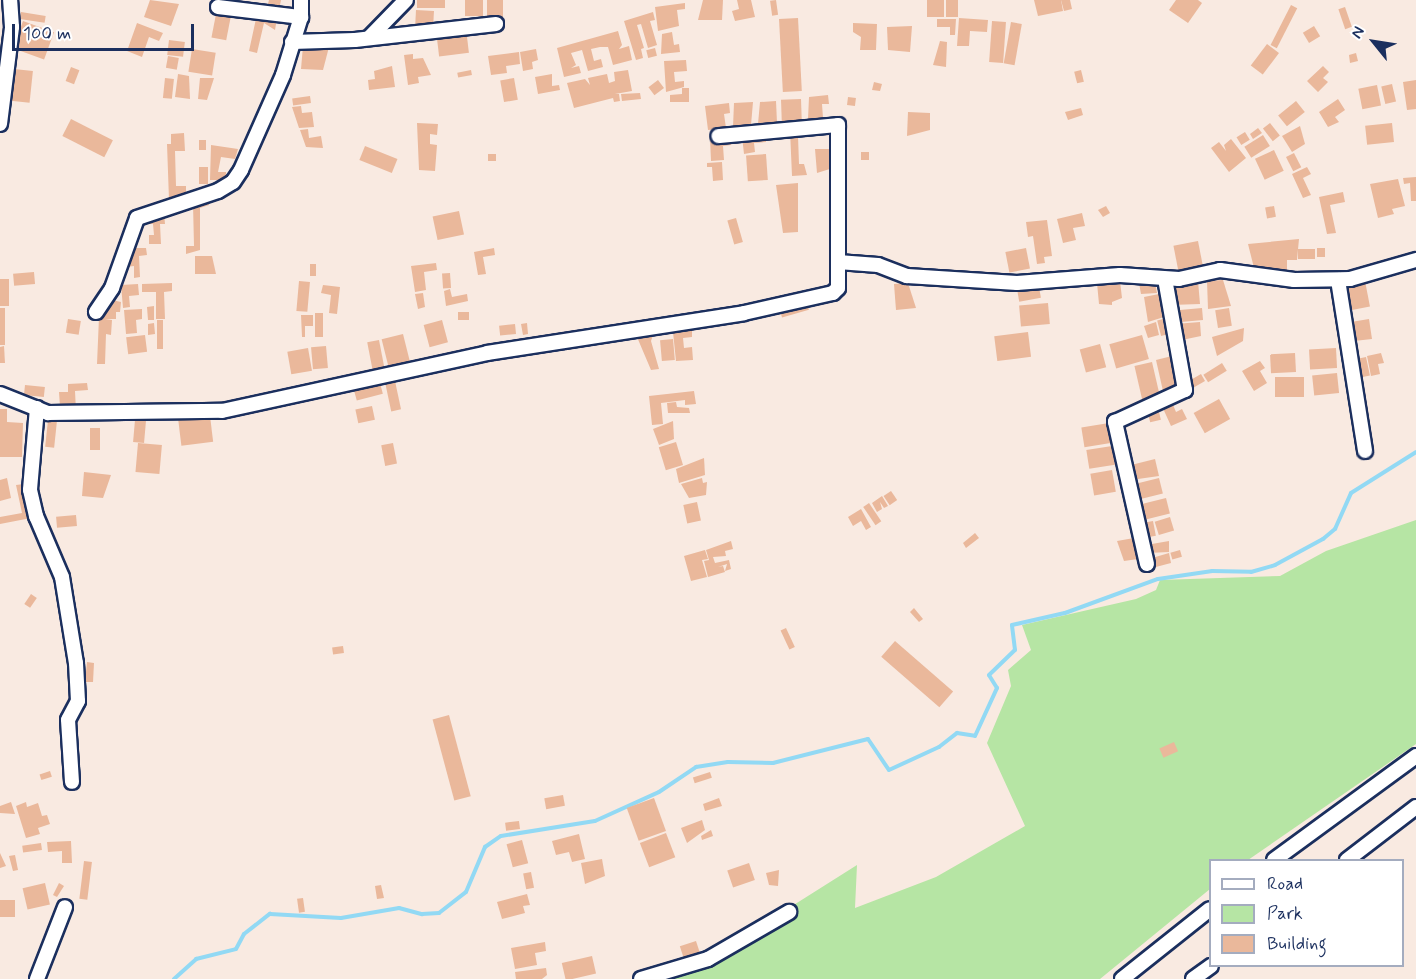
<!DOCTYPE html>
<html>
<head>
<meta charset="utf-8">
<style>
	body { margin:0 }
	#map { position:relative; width:1416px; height:979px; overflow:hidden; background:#f9eae1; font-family:Mynerve,sans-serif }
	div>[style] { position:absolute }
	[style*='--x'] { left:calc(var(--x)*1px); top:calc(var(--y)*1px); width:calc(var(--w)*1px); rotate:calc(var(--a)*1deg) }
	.green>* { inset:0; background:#b6e5a4 }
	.stream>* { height:4px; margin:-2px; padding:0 2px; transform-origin:2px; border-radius:2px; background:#92d9f4 }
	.building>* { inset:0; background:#eab89b; transform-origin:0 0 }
	.roads { filter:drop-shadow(2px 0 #1b2f5e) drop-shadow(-2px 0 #1b2f5e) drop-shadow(0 2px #1b2f5e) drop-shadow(0 -2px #1b2f5e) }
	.minor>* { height:14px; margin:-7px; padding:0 7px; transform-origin:7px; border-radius:7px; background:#fff }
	span { translate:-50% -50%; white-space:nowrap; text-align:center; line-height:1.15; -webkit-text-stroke:5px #fff; paint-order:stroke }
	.legend { position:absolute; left:1209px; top:859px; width:195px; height:108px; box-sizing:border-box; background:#fff; border:2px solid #a4acbf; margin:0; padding:8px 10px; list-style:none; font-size:18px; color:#1b2f5e }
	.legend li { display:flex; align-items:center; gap:12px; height:30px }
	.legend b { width:30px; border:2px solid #a4acbf }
	.north { position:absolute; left:1344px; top:12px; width:60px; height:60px; -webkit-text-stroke:4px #fff; paint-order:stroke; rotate:300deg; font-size:16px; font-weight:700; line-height:24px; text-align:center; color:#1b2f5e }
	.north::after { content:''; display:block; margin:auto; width:21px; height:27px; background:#1b2f5e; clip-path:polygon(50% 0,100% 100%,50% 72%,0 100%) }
	.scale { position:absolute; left:12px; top:24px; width:182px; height:27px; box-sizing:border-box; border:3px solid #1b2f5e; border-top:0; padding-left:8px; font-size:18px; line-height:21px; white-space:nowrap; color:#1b2f5e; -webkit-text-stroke:4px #fff; paint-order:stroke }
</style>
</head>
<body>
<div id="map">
	<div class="green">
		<div style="clip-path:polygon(1416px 520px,1416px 744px,1248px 860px,1210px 860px,1210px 889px,1100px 979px,641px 979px,708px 959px,857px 865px,855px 908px,936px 877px,1025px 826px,987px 743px,1011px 686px,1008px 670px,1031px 650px,1022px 625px,1136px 599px,1156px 590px,1160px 580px,1280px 576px,1326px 551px)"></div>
	</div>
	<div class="stream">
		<div style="--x:174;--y:979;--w:30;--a:-42"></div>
		<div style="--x:196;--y:959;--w:41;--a:-14"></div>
		<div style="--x:236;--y:949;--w:17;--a:-62"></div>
		<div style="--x:244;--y:934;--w:33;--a:-38"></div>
		<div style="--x:270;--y:914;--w:71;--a:3.2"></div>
		<div style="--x:341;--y:918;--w:59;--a:-9.8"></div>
		<div style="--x:399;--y:908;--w:24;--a:15"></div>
		<div style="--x:422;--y:914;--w:17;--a:-3"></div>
		<div style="--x:439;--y:913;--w:34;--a:-38"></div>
		<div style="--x:466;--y:892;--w:49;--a:-67.1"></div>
		<div style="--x:485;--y:847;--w:19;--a:-35"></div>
		<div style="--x:501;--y:836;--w:95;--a:-9.1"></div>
		<div style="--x:595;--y:821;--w:70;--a:-24.4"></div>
		<div style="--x:659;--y:792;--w:45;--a:-34"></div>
		<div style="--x:696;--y:767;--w:32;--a:-9"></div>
		<div style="--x:728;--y:762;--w:45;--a:1.3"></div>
		<div style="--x:773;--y:763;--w:98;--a:-14.2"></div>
		<div style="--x:868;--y:739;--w:37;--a:56"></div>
		<div style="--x:889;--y:770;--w:55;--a:-24.7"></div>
		<div style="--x:939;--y:747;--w:23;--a:-38"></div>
		<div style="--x:957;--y:733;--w:18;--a:9"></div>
		<div style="--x:975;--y:736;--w:53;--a:-65.4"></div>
		<div style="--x:997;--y:688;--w:15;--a:-122"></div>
		<div style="--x:989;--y:675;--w:36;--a:-44"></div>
		<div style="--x:1015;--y:650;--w:25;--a:-97"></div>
		<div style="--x:1012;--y:625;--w:54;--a:-12.8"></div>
		<div style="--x:1065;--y:613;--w:99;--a:-20.1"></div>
		<div style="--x:1158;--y:579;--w:55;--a:-8.4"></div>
		<div style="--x:1212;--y:571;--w:39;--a:1"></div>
		<div style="--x:1251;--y:572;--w:25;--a:-16"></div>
		<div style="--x:1275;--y:565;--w:55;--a:-28.4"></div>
		<div style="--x:1323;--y:539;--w:16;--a:-40"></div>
		<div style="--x:1335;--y:529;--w:39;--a:-66"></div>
		<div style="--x:1351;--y:493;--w:77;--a:-32.2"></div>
	</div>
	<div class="building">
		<div style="clip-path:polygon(150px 0,179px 4px,171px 26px,144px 17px)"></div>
		<div style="clip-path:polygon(269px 0,281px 0,279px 10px,267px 8px)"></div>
		<div style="left:417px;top:0;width:28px;height:8px"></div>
		<div style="left:465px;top:0;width:18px;height:16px"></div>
		<div style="left:487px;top:0;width:16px;height:19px"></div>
		<div style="clip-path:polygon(703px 0,723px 0,722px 20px,698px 20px)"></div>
		<div style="clip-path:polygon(737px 0,751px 0,755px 17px,735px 21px,732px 11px,739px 9px)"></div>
		<div style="left:776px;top:0;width:15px;height:6px;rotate:82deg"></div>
		<div style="left:927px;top:0;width:17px;height:17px"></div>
		<div style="left:946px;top:0;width:12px;height:17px"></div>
		<div style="clip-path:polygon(1034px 0,1061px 0,1063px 11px,1038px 16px)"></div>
		<div style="clip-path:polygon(1061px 0,1070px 0,1072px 9px,1064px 11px)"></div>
		<div style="clip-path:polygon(1176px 0,1198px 0,1202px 3px,1188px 23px,1169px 10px)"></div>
		<div style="clip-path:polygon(685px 3px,685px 9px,677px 10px,679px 26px,658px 31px,655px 7px)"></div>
		<div style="left:1291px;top:5px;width:7px;height:45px;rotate:27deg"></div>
		<div style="left:1345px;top:7px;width:21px;height:7px;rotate:71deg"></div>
		<div style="left:217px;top:9px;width:15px;height:29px;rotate:11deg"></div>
		<div style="left:416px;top:10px;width:18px;height:18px;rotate:3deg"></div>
		<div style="left:21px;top:12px;width:25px;height:7px;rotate:9deg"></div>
		<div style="clip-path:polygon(653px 12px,655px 20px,650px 21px,657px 45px,648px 48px,641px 24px,637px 25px,644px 48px,641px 49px,643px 58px,636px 60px,624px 21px)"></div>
		<div style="clip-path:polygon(257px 14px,277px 18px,275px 30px,264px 23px,257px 53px,249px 51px)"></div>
		<div style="left:798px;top:18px;width:73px;height:19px;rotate:87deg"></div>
		<div style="clip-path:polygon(959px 18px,988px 20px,987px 32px,970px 31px,969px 46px,957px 46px)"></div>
		<div style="clip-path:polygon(937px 19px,956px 19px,955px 35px,950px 35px,950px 27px,937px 27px)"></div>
		<div style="left:23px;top:21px;width:33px;height:29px;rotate:20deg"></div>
		<div style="left:992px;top:21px;width:14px;height:41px;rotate:4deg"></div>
		<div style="left:1011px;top:22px;width:11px;height:42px;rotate:10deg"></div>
		<div style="clip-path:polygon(137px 23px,163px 33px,159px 41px,149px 37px,142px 57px,127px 51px)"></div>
		<div style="clip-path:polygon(853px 23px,877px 24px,876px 50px,860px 50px,861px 37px,853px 32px)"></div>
		<div style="clip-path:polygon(912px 26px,910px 52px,888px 50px,887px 27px)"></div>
		<div style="left:1314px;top:26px;width:12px;height:13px;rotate:59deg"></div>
		<div style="left:466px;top:29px;width:24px;height:30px;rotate:83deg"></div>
		<div style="clip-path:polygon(618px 31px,622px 45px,619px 49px,629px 46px,632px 60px,613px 65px,608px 47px,600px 47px,591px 49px,594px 61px,601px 59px,603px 67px,588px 71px,582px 50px,571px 53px,576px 65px,571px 68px,579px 66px,581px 73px,564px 77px,557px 48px)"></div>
		<div style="clip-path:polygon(672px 32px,674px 45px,679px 44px,680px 52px,661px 54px,662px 34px)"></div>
		<div style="left:169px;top:40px;width:16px;height:15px;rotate:7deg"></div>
		<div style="clip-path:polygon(940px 41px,947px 42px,946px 67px,933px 65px)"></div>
		<div style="left:1267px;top:44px;width:15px;height:27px;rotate:37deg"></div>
		<div style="clip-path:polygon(303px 46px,329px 47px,323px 70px,301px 69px)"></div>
		<div style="left:655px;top:48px;width:8px;height:9px;rotate:76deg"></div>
		<div style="left:192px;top:49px;width:24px;height:23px;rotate:9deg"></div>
		<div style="clip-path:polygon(536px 49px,538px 60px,532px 62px,533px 69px,523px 71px,520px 52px)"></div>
		<div style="clip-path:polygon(519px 52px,520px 64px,506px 66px,507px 73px,491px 75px,488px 56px)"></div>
		<div style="clip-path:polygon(1356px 53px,1358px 61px,1350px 63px,1349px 55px)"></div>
		<div style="clip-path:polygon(413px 54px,413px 59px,423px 58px,431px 75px,418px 77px,419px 83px,408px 85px,404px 55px)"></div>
		<div style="left:168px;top:56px;width:11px;height:12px;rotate:10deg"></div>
		<div style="clip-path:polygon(686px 60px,687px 71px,674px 72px,675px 82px,684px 81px,684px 87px,666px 92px,664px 61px)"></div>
		<div style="clip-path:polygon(392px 66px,395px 87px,369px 90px,368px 80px,375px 79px,374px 71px)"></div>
		<div style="clip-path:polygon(1323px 66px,1329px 72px,1323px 78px,1328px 82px,1318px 92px,1307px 81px)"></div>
		<div style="left:71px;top:67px;width:9px;height:15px;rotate:21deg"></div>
		<div style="left:14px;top:69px;width:19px;height:32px;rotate:6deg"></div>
		<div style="left:471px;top:70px;width:5px;height:14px;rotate:79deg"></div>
		<div style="clip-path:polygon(628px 70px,632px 91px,615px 94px,619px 94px,620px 101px,614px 102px,613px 98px,574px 108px,567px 83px,585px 79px,590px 85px,588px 78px,607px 74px,609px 83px,615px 81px,614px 72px)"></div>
		<div style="left:1081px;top:70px;width:12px;height:7px;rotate:76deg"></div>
		<div style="clip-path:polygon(178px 74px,189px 76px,190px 99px,175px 97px)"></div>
		<div style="clip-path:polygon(552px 74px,552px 86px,559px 85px,560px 90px,538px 94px,535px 77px)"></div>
		<div style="left:165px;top:78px;width:9px;height:20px;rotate:6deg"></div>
		<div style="clip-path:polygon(200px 78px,214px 78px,207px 100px,198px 99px)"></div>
		<div style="left:514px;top:78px;width:22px;height:14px;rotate:80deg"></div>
		<div style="left:658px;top:80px;width:10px;height:12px;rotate:53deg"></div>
		<div style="clip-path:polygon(1416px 80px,1416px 109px,1407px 110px,1403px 82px)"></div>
		<div style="clip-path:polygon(874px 82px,882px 84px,880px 91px,872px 90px)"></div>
		<div style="left:1392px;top:84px;width:18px;height:11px;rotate:77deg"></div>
		<div style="left:1377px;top:85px;width:21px;height:19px;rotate:79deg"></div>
		<div style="clip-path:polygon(682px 88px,689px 88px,689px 102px,670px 102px,670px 95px,682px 94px)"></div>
		<div style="clip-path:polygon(640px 93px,641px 99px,622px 101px,621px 94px)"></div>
		<div style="clip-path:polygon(828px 95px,829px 104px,822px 104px,823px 118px,808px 119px,809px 97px)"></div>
		<div style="left:310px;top:96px;width:7px;height:18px;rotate:82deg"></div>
		<div style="left:848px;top:97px;width:8px;height:8px;rotate:7deg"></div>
		<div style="left:801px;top:99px;width:23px;height:20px;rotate:88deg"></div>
		<div style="clip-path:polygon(1338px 99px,1345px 110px,1335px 117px,1339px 122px,1328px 127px,1319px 112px)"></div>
		<div style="clip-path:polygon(776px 101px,777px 123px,758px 124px,760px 102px)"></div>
		<div style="left:1296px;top:101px;width:14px;height:23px;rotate:51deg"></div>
		<div style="clip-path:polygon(753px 102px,751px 125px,733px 127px,734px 103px)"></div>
		<div style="clip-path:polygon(729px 103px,730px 113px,724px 114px,726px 128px,708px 130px,705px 106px)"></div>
		<div style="clip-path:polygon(301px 106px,302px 113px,312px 112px,314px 127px,299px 128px,292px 107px)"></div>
		<div style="clip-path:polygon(1081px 108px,1083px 115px,1068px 120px,1065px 112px)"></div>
		<div style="clip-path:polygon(908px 112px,930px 113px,930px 130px,907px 136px)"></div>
		<div style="left:71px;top:119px;width:47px;height:19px;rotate:27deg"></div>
		<div style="clip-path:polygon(417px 123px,438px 124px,437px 135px,430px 134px,430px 144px,437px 145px,435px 171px,419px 170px)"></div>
		<div style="left:1270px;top:123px;width:16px;height:9px;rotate:52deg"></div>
		<div style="left:1392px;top:123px;width:19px;height:27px;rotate:84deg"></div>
		<div style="clip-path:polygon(1300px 126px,1305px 144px,1292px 152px,1282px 136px)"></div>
		<div style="clip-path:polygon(811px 128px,811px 135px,798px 136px,799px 164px,804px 164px,807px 175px,792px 176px,790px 130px)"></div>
		<div style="clip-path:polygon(1258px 128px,1262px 133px,1253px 139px,1250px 134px)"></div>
		<div style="clip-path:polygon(308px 129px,309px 138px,321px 136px,323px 148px,306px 147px,300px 130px)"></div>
		<div style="left:1245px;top:132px;width:9px;height:10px;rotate:58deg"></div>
		<div style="clip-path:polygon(184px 133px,185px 151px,175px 151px,176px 186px,186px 186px,186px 199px,169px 200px,167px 144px,171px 144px,171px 134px)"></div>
		<div style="clip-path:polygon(765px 133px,766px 142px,754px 143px,755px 152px,744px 154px,742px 136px)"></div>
		<div style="left:1263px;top:135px;width:13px;height:22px;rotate:58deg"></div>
		<div style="clip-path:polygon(731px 137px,731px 145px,723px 146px,724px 160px,711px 161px,710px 138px)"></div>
		<div style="clip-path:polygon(1231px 139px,1246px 158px,1229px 172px,1211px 148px,1219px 142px,1226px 151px,1224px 145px)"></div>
		<div style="left:199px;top:140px;width:7px;height:10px"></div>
		<div style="clip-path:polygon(211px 145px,238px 149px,235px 159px,221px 157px,218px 172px,226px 172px,226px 180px,210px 180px)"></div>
		<div style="left:365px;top:146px;width:35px;height:15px;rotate:22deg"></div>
		<div style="clip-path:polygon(815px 149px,832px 149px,833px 168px,817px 173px)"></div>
		<div style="left:1274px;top:150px;width:23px;height:21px;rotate:65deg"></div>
		<div style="left:861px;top:152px;width:8px;height:8px"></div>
		<div style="left:1294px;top:153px;width:16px;height:9px;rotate:63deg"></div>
		<div style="left:488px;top:154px;width:8px;height:7px"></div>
		<div style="left:766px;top:154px;width:26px;height:20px;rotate:86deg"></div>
		<div style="clip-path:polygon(722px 162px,723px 180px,713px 181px,712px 167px,707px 167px,707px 163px)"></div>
		<div style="left:199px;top:167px;width:9px;height:17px"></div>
		<div style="clip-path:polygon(1307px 167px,1311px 174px,1303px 178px,1311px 195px,1303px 198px,1292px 174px)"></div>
		<div style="clip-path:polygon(1416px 177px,1416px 201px,1411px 201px,1410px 183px,1404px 184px,1403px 178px)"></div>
		<div style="clip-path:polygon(1398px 179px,1405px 206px,1392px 209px,1394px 214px,1378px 218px,1370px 184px)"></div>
		<div style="clip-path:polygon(798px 183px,798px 232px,783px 233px,776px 185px)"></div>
		<div style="clip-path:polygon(1343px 192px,1345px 202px,1330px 205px,1336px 233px,1327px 234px,1319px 197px)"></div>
		<div style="clip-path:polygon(209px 200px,209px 205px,200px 208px,200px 250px,186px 254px,186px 246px,194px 246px,193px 204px)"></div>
		<div style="clip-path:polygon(1106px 206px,1110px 213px,1103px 217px,1098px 210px)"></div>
		<div style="left:1274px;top:206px;width:11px;height:9px;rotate:80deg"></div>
		<div style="left:459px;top:211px;width:24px;height:27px;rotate:78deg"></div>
		<div style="clip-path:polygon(164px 212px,165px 224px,160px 224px,161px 244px,149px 244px,149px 235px,154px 235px,153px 224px,148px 224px,148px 216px)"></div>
		<div style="clip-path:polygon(1082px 213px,1085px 226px,1073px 228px,1076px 240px,1063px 243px,1057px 219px)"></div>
		<div style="left:736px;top:218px;width:25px;height:9px;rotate:74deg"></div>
		<div style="clip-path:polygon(1047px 220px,1052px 256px,1044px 257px,1045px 263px,1037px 264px,1033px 236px,1028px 237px,1026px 222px)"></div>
		<div style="clip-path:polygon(1299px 239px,1297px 260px,1287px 260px,1287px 270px,1255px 272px,1248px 244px)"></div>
		<div style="left:1198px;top:241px;width:26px;height:25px;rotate:79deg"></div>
		<div style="clip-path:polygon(133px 248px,146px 248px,147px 255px,139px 256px,140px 277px,134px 278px,134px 266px,126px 267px)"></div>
		<div style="clip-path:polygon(494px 248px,495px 255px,483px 257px,486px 274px,478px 275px,474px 252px)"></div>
		<div style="left:1026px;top:248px;width:21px;height:21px;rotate:79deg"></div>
		<div style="left:1317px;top:248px;width:8px;height:9px"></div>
		<div style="left:1298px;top:249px;width:17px;height:10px"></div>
		<div style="clip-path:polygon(195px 256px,212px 256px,216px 274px,195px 274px)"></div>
		<div style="clip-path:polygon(436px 263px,437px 270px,424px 272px,426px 290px,415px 292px,411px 266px)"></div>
		<div style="left:310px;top:264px;width:6px;height:12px"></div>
		<div style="left:34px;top:272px;width:12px;height:21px;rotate:85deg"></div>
		<div style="left:450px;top:273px;width:15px;height:8px;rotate:86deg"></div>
		<div style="left:0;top:279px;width:9px;height:27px"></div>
		<div style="clip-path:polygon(1223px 280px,1231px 306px,1208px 309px,1207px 281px)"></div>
		<div style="left:299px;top:281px;width:11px;height:30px;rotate:5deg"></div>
		<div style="clip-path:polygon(1120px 281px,1122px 298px,1112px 302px,1112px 305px,1099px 304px,1097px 283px)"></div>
		<div style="clip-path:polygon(1198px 281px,1200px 304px,1171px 305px,1167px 284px)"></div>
		<div style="left:1365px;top:281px;width:26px;height:21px;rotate:79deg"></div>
		<div style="clip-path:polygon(172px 283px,172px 291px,164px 292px,165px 319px,156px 319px,156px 292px,142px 292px,142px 284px)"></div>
		<div style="clip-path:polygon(908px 283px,916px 308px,896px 310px,894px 284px)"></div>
		<div style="clip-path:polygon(1139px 283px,1155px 283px,1157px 293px,1141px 294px)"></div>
		<div style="clip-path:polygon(138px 284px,139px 295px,129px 296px,130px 307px,123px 308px,121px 285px)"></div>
		<div style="clip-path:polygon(323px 285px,340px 287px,337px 314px,329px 313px,331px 295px,321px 293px)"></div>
		<div style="left:1039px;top:287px;width:11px;height:22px;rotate:80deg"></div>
		<div style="clip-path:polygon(450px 289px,452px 297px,467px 294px,468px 301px,446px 306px,444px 291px)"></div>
		<div style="clip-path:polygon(423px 293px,425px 307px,418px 309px,415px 294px)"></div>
		<div style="clip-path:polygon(1159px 294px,1164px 317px,1148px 322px,1144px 297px)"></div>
		<div style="clip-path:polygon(112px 300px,121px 302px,120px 312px,116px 312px,116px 319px,105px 319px,112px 320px,111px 335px,106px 334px,105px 364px,97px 364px,99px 317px)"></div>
		<div style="left:807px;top:303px;width:7px;height:28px;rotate:74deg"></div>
		<div style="left:1048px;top:303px;width:21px;height:29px;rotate:85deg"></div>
		<div style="clip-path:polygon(154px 306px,154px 320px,148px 320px,147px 307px)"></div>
		<div style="left:0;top:308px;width:5px;height:37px"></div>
		<div style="left:1202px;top:308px;width:12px;height:25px;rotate:85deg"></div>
		<div style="left:1229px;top:308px;width:18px;height:14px;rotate:81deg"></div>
		<div style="clip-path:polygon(142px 309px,142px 319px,136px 320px,137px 333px,126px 334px,124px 310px)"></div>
		<div style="left:469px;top:312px;width:8px;height:11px;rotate:90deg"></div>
		<div style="left:315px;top:313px;width:8px;height:24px"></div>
		<div style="clip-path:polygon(301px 315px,313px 315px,313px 326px,305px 326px,305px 337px,302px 337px)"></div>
		<div style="left:68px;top:319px;width:13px;height:14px;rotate:9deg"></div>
		<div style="left:1163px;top:319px;width:16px;height:6px;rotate:76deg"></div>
		<div style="clip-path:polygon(1369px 319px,1372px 339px,1354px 341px,1345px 323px)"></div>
		<div style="left:157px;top:320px;width:6px;height:29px"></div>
		<div style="left:442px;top:320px;width:23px;height:19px;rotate:75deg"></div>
		<div style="clip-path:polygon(1156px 322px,1159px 335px,1148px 338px,1144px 326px)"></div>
		<div style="clip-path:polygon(1200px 322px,1201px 336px,1177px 341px,1175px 324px)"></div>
		<div style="clip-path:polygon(154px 323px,155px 334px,148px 335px,148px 324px)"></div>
		<div style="clip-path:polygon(527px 323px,528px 334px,523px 335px,521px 324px)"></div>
		<div style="left:515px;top:324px;width:10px;height:16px;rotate:84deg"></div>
		<div style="clip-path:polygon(1244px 328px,1243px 341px,1217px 356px,1212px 337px)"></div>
		<div style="clip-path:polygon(692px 330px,692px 337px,683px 338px,684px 348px,692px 347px,693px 360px,676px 361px,673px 332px)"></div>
		<div style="left:1028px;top:332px;width:25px;height:34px;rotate:83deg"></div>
		<div style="left:403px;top:334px;width:30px;height:22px;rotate:76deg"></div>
		<div style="left:145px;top:335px;width:17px;height:19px;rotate:83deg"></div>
		<div style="clip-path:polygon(653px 335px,651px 341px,659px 369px,651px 370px,637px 337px)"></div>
		<div style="left:1142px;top:335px;width:25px;height:34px;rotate:74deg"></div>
		<div style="left:673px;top:339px;width:21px;height:13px;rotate:85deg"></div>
		<div style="left:379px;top:340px;width:32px;height:12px;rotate:79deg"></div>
		<div style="left:1100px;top:344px;width:24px;height:21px;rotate:75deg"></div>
		<div style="clip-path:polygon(4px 346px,5px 363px,0 363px,0 347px)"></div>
		<div style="left:326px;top:346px;width:22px;height:15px;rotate:85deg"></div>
		<div style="left:308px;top:348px;width:23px;height:21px;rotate:80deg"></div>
		<div style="left:1336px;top:348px;width:20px;height:27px;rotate:87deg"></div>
		<div style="left:1295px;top:353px;width:19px;height:25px;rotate:87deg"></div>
		<div style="clip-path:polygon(1381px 353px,1384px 363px,1378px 364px,1380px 374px,1371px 376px,1367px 356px)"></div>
		<div style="clip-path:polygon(1172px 356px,1176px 385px,1163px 391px,1156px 360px)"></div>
		<div style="left:1366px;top:357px;width:19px;height:11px;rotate:78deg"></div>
		<div style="clip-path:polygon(1260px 361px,1265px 368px,1260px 371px,1267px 383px,1254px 391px,1242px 371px)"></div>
		<div style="left:1152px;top:362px;width:36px;height:18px;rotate:77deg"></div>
		<div style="left:1222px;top:363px;width:9px;height:22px;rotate:58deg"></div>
		<div style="left:1337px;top:373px;width:20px;height:25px;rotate:84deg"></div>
		<div style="left:1201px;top:374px;width:8px;height:16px;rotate:60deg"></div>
		<div style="left:1275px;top:377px;width:29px;height:20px"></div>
		<div style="left:395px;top:381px;width:29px;height:10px;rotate:78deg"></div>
		<div style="clip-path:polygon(87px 383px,88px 390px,75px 391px,76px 411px,60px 407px,59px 392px,68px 392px,68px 384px)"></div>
		<div style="left:380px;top:383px;width:11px;height:27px;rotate:75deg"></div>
		<div style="left:25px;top:385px;width:20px;height:10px;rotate:6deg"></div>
		<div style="clip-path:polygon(694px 391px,696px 404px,685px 405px,685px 400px,661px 403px,663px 424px,652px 425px,649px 396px)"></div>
		<div style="left:1219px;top:399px;width:23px;height:29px;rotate:61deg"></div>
		<div style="clip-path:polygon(1171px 400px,1176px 412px,1182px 409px,1187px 419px,1171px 426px,1161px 404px)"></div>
		<div style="clip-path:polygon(676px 402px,677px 407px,689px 408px,690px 413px,668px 413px,667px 403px)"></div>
		<div style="left:372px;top:406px;width:14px;height:17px;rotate:78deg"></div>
		<div style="left:1158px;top:408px;width:12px;height:11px;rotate:76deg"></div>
		<div style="clip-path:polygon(0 409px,7px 409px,7px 422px,23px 423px,22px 457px,0 457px)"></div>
		<div style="left:210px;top:416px;width:26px;height:32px;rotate:83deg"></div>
		<div style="left:48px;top:420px;width:9px;height:27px;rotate:6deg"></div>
		<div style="left:135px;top:420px;width:11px;height:22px;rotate:5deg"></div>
		<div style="clip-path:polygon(673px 421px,674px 439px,659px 445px,653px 429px)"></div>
		<div style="left:1109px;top:423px;width:20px;height:28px;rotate:81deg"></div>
		<div style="left:90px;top:428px;width:10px;height:22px"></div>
		<div style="left:676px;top:442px;width:24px;height:18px;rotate:73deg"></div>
		<div style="left:138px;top:443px;width:24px;height:29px;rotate:5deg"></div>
		<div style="left:393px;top:443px;width:21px;height:12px;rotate:79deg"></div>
		<div style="left:1112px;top:446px;width:19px;height:26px;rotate:81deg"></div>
		<div style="clip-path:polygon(704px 458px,705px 475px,679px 483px,676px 469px)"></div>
		<div style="clip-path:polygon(1155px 459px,1159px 476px,1131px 480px,1127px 466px)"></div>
		<div style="left:1112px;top:470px;width:22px;height:22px;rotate:80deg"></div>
		<div style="clip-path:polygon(84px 472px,111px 475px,103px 498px,82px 496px)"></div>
		<div style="clip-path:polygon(7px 478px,11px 498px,0 501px,0 480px)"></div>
		<div style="clip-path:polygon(702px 478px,703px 483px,707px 482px,706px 495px,689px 498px,681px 484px)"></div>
		<div style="left:1159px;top:478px;width:16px;height:27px;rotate:76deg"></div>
		<div style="clip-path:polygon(24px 484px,31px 518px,0 524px,0 517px,22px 513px,16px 485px)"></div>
		<div style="left:891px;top:491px;width:11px;height:9px;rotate:56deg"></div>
		<div style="clip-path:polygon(882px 496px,888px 506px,884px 508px,880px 502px,882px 509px,877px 512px,872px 503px)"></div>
		<div style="left:1166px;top:498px;width:16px;height:30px;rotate:76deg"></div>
		<div style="left:697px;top:502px;width:19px;height:14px;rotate:78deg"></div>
		<div style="left:869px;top:503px;width:22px;height:7px;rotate:56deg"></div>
		<div style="clip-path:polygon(861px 509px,871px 527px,866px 530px,861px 521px,853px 526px,848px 517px)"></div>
		<div style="left:76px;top:515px;width:11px;height:20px;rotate:85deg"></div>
		<div style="left:1170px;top:517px;width:14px;height:16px;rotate:73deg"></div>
		<div style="left:1153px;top:521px;width:15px;height:11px;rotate:79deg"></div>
		<div style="clip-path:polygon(975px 533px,979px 538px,966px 548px,963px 543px)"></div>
		<div style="clip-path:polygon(1134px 538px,1138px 559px,1124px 561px,1117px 541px)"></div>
		<div style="clip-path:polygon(731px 541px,733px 549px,725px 551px,726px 556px,713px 557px,715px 563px,729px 560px,731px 569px,725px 571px,727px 564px,718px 567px,723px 566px,725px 572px,708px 577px,704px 561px,709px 560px,706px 550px)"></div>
		<div style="clip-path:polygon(1169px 541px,1169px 552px,1148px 553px,1146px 545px)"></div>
		<div style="clip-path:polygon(705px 550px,708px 559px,702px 560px,707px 577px,691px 581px,684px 556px)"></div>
		<div style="left:1180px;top:550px;width:7px;height:10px;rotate:74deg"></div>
		<div style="clip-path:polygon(1169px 553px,1171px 563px,1152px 568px,1152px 558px)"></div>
		<div style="left:31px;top:594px;width:7px;height:12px;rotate:34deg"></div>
		<div style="clip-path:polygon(914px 608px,923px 619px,919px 622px,910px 612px)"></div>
		<div style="left:786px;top:628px;width:21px;height:6px;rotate:65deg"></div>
		<div style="left:895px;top:641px;width:77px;height:21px;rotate:41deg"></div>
		<div style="left:343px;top:646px;width:7px;height:11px;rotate:82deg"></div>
		<div style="clip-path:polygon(87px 662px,94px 663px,93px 682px,85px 682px)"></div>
		<div style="left:449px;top:715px;width:84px;height:17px;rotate:75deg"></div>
		<div style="left:1174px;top:742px;width:10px;height:16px;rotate:66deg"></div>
		<div style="left:50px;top:771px;width:6px;height:11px;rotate:72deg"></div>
		<div style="left:710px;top:772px;width:6px;height:18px;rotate:72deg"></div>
		<div style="left:563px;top:795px;width:11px;height:19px;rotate:80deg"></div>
		<div style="left:654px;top:798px;width:35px;height:29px;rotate:70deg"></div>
		<div style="clip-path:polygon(719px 798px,722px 806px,705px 811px,703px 804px)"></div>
		<div style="clip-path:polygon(11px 802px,15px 814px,0 813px,0 806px)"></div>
		<div style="clip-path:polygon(26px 802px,27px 807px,38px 803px,42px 816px,47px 815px,50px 824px,38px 828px,40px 834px,26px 838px,16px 806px)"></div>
		<div style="clip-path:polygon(702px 820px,705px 830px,687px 843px,681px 828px)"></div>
		<div style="left:519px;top:821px;width:8px;height:14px;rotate:83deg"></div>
		<div style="clip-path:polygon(711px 830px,713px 836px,702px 840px,701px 836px)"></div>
		<div style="left:666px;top:833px;width:26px;height:28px;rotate:69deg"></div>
		<div style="clip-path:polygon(579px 834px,585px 859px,572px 862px,569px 852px,556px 855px,552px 841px)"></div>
		<div style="left:522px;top:840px;width:24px;height:16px;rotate:75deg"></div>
		<div style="clip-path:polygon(71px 841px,72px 863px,62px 863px,62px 851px,48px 852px,47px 842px)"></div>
		<div style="left:41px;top:843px;width:7px;height:19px;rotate:82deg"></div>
		<div style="clip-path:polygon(0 853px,6px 866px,0 868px)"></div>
		<div style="clip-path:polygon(15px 855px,18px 870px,13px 871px,9px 856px)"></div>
		<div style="clip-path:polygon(602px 859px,605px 876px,585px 884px,581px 863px)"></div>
		<div style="left:84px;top:861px;width:8px;height:38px;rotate:7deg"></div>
		<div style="left:749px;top:863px;width:18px;height:23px;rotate:71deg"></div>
		<div style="clip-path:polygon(779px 870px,778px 886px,769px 885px,766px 873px)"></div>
		<div style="left:531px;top:872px;width:16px;height:8px;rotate:79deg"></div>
		<div style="left:45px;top:883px;width:22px;height:23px;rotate:77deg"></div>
		<div style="clip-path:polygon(59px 883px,64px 886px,57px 897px,53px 895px)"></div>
		<div style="clip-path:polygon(381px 885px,384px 898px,377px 899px,375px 886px)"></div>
		<div style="clip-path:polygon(527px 894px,530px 905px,523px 906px,525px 913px,502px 919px,497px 902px)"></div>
		<div style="left:303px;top:898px;width:14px;height:6px;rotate:82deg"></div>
		<div style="left:0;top:900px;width:15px;height:17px"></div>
		<div style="left:696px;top:941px;width:13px;height:17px;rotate:72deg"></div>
		<div style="clip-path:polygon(545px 942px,546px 951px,535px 953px,537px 965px,515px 969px,511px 948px)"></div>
		<div style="left:592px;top:956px;width:18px;height:31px;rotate:77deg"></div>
		<div style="clip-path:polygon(546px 968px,547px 975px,542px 979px,516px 979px,515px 972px)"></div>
	</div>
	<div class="roads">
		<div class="minor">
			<div style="--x:218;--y:7;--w:84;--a:6.9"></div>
			<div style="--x:369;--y:38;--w:53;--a:-45.8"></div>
			<div style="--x:292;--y:42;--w:63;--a:-1.8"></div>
			<div style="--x:355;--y:40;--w:142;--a:-6.5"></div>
			<div style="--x:0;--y:124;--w:98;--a:-82.9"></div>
			<div style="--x:12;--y:27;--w:27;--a:-94"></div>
			<div style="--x:838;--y:262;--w:40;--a:4.3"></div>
			<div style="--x:878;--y:265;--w:31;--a:21"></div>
			<div style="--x:907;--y:276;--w:110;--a:3.6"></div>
			<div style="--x:1017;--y:283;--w:103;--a:-4.4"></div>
			<div style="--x:1120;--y:275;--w:59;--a:3.9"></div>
			<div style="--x:1179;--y:279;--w:42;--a:-12.4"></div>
			<div style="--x:1220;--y:270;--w:75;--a:7.7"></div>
			<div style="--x:1294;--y:280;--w:56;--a:-1"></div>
			<div style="--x:1350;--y:279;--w:69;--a:-16.1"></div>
			<div style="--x:1338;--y:280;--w:173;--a:81"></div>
			<div style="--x:96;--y:312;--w:29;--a:-56"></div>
			<div style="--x:112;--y:288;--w:74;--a:-70.3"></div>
			<div style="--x:137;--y:218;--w:85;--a:-18.4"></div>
			<div style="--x:218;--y:191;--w:17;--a:-31"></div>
			<div style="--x:233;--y:182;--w:14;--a:-56"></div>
			<div style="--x:241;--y:170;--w:104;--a:-66.1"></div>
			<div style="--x:283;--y:75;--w:61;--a:-72.8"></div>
			<div style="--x:301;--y:17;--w:17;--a:-90"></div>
			<div style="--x:0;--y:394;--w:52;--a:21.6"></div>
			<div style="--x:48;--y:413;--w:174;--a:-0.7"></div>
			<div style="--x:222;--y:411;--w:271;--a:-12.3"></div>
			<div style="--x:487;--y:353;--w:260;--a:-8.8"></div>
			<div style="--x:744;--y:313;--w:91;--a:-12.7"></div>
			<div style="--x:833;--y:293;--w:7;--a:-45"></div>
			<div style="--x:838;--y:288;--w:163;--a:-90"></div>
			<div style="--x:838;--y:125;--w:120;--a:174.7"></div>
			<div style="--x:37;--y:408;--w:82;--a:94.9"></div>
			<div style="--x:30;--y:490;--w:27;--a:77"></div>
			<div style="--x:36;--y:516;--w:66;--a:66.9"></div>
			<div style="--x:62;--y:577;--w:87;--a:80.8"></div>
			<div style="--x:76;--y:663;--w:38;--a:87"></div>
			<div style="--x:78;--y:701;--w:21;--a:118"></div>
			<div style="--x:68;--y:720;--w:62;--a:86.3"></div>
			<div style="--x:1147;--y:564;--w:146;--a:-102.7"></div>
			<div style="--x:1115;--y:422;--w:77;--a:-24.6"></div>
			<div style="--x:1185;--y:390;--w:113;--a:-100.2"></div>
			<div style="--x:1274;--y:860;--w:176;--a:-36.2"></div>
			<div style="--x:1347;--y:860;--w:87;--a:-37.5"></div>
			<div style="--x:37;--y:979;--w:77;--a:-68.7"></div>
			<div style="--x:641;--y:979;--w:70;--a:-16.6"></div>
			<div style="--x:708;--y:959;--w:94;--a:-30.1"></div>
			<div style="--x:1122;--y:979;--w:112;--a:-38.5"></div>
			<div style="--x:1193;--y:979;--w:22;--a:-36"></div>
		</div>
	</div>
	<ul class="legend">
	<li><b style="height:8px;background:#fff"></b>Road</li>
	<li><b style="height:16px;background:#b6e5a4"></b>Park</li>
	<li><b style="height:16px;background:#eab89b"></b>Building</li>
	</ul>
	<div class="north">N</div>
	<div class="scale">100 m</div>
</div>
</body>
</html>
